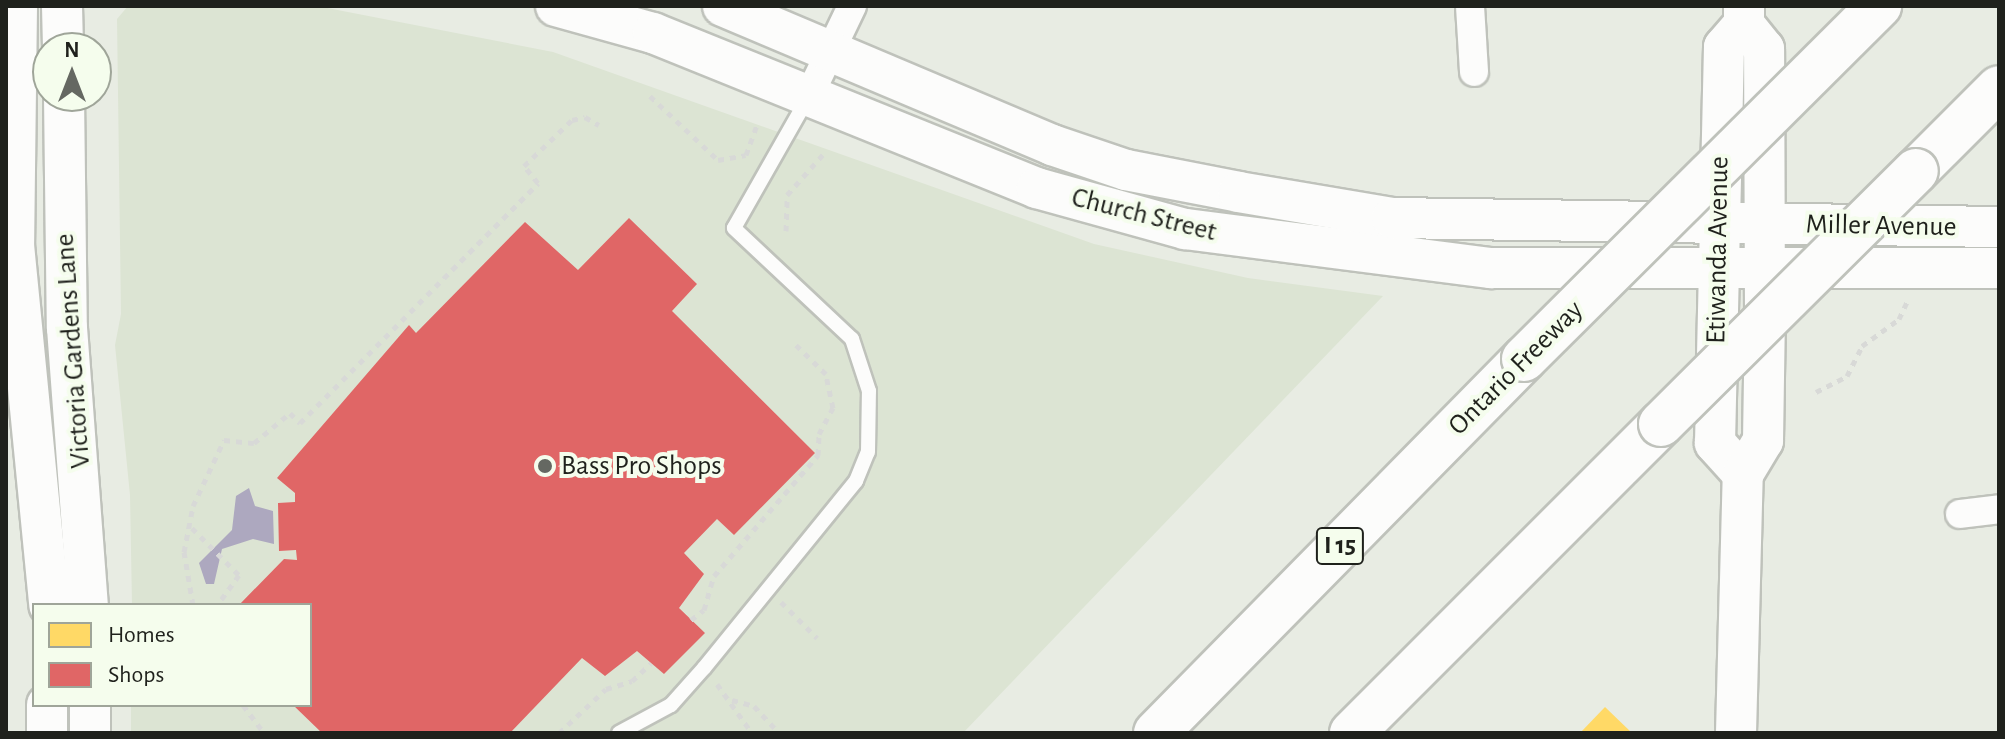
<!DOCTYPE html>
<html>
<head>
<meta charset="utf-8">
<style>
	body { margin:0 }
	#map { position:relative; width:2005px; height:739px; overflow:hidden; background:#e8ece3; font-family:"Alegreya Sans",sans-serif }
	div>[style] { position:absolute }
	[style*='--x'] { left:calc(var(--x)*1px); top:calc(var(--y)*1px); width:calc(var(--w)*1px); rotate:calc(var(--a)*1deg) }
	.built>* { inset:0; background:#dce4d3 }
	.water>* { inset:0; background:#ada8bf }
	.homes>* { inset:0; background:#ffd966 }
	.shops>* { inset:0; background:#e06666 }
	.path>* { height:5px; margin-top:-2.5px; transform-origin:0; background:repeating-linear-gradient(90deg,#d8d9d7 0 6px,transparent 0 12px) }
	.roads { filter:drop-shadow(2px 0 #bfc2bb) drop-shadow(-2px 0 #bfc2bb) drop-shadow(0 2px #bfc2bb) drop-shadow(0 -2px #bfc2bb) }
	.service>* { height:14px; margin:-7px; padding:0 7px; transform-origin:7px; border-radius:7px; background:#fcfcfb }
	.minor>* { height:28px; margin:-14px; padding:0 14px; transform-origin:14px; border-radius:14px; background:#fcfcfb }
	.secondary>* { height:40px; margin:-20px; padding:0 20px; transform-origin:20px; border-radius:20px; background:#fcfcfb }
	.motorway>* { height:44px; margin:-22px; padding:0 22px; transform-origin:22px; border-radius:22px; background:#fcfcfb }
	.bridges { filter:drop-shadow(2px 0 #bfc2bb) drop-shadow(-2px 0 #bfc2bb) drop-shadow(0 2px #bfc2bb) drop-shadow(0 -2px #bfc2bb) }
	.motorway-bridge>* { height:44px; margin:-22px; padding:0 22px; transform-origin:22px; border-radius:22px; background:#fcfcfb }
	.dots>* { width:22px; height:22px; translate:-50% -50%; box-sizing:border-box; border:4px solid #f5fded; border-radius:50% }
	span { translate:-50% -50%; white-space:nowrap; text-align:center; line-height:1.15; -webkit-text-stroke:8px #f5fded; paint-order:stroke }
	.shield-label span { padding:2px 6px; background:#f5fded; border:2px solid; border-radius:6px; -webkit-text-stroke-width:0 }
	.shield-label { font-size:26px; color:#1f211c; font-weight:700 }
	.street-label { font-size:28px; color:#1f211c }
	.poi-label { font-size:28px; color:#1f211c }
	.left { translate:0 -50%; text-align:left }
	.frame { position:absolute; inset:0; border:8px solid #1f211c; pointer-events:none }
	.legend { position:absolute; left:32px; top:603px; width:280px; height:104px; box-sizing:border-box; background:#f5fded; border:2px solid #9fa599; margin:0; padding:10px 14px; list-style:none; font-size:24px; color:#1f211c }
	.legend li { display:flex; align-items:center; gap:16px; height:40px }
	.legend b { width:40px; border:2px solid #9fa599 }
	.north { position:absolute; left:32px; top:32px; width:80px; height:80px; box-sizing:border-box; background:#f5fded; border:2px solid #9fa599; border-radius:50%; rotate:0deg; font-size:22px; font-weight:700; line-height:32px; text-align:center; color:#1f211c }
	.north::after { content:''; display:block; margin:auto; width:28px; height:36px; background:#656862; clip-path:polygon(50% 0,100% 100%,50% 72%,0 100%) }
</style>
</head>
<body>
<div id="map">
	<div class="built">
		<div style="clip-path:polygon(128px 6px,317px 6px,553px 52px,1094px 244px,1248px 278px,1383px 296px,963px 733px,131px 733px,131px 705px,310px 705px,310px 605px,132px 605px,130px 495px,115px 345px,121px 314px,117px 19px)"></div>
	</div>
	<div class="water">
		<div style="clip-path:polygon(249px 488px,255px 506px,273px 511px,274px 544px,253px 539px,222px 549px,214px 584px,206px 584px,199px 563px,232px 530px,236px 496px)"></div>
	</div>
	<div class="homes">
		<div style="clip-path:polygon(1605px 707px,1632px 733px,1580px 733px)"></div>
	</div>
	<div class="shops">
		<div style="clip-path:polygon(629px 218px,697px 284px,672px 311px,815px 453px,734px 535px,717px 519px,684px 553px,704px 574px,679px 608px,705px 633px,664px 674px,637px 651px,605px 676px,582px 658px,510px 733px,322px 733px,293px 705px,310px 705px,310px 605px,239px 605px,284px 559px,297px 560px,296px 550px,279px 551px,278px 503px,295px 502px,295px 493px,277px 478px,409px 325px,416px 333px,525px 222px,578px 270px)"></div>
	</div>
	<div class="path">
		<div style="--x:650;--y:96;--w:93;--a:43.3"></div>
		<div style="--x:718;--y:160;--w:28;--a:-10"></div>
		<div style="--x:746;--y:155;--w:33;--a:-70"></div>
		<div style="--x:786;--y:231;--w:36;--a:-88"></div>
		<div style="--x:787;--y:195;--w:59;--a:-48.4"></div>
		<div style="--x:1816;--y:392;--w:35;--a:-27"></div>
		<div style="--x:1847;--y:376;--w:34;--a:-63"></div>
		<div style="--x:1862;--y:346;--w:46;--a:-36.1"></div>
		<div style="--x:1899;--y:319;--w:21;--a:-65"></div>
		<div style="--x:192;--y:528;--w:66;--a:45"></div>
		<div style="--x:239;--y:575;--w:37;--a:126"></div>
		<div style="--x:781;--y:602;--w:51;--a:45"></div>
		<div style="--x:193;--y:605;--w:54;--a:-99.6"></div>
		<div style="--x:184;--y:552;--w:47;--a:-78.9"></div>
		<div style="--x:193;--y:506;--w:73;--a:-64.8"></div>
		<div style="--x:224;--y:440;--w:30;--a:6"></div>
		<div style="--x:254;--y:443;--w:47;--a:-39.8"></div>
		<div style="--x:290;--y:413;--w:14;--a:45"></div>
		<div style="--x:300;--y:423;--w:338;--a:-45.2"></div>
		<div style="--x:538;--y:183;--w:22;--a:-129"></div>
		<div style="--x:524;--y:166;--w:66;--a:-43.8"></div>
		<div style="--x:572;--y:120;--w:13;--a:-13"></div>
		<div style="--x:585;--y:117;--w:16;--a:30"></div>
		<div style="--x:691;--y:620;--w:16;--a:-38"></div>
		<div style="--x:704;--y:610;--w:35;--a:-74"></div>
		<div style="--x:714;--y:576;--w:160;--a:-49.3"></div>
		<div style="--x:818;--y:455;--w:21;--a:-87"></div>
		<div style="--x:819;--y:434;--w:30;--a:-62"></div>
		<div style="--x:833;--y:408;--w:35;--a:-102"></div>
		<div style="--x:826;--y:374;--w:45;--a:-135.9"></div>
		<div style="--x:717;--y:684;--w:60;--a:54.5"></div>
		<div style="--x:732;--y:700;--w:23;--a:15"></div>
		<div style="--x:754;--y:706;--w:37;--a:47"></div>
		<div style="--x:243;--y:705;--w:35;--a:53"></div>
		<div style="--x:559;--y:733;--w:64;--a:-43.1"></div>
		<div style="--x:606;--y:689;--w:27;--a:-17"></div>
		<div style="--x:632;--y:681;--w:26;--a:-43"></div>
	</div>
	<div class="roads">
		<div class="service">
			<div style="--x:619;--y:733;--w:59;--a:-28.3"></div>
			<div style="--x:671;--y:705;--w:50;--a:-48.3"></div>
			<div style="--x:704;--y:668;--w:241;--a:-50.9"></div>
			<div style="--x:856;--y:481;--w:31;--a:-68"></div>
			<div style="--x:868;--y:452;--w:61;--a:-89.1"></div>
			<div style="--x:869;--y:391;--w:55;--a:-108.1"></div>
			<div style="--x:852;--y:339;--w:162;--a:-136.8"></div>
			<div style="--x:734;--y:228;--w:150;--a:-60.4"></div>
		</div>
		<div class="minor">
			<div style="--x:1470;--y:6;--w:66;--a:86.5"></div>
			<div style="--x:808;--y:98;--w:102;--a:-64.4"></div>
			<div style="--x:1960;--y:514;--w:39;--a:-7"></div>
		</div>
		<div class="secondary">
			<div style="--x:17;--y:6;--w:239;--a:90.7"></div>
			<div style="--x:14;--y:245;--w:362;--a:84.4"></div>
			<div style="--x:62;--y:6;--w:42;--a:88.6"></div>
			<div style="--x:556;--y:6;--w:101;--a:15.6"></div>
			<div style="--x:653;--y:33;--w:414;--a:22"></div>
			<div style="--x:1037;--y:188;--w:154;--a:15.5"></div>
			<div style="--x:1185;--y:229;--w:308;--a:7.3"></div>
			<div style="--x:1491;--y:268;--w:508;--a:0"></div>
			<div style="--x:723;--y:6;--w:357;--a:22.9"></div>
			<div style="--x:1052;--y:145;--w:78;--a:18.7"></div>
			<div style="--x:1126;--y:170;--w:115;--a:11"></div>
			<div style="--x:1239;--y:192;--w:155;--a:9.6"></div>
			<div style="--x:1392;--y:218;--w:607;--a:0.85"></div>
			<div style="--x:64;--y:96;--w:232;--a:89.3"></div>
			<div style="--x:67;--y:328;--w:278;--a:85.7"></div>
			<div style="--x:1743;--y:474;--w:42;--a:-132.1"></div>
			<div style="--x:1715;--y:443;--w:396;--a:-88.7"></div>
			<div style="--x:1724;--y:47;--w:30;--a:-49"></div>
			<div style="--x:90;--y:705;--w:28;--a:90"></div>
			<div style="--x:47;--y:733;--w:28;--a:-90"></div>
			<div style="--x:1736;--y:733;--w:259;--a:-88.5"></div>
			<div style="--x:1743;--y:474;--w:39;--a:-59"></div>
			<div style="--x:1763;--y:441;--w:127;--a:-89.1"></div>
			<div style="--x:1765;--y:314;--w:265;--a:-90.2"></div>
			<div style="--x:1764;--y:49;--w:32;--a:-129"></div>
			<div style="--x:1744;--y:24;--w:18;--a:-90"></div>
		</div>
		<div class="motorway">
			<div style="--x:1916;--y:171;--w:117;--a:-45"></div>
			<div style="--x:1156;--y:733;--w:525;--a:-45.46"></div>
			<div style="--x:1352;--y:733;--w:437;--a:-45"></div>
		</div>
	</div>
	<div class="bridges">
		<div class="motorway-bridge">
			<div style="--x:1524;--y:359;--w:501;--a:-44.84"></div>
			<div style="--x:1661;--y:424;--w:359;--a:-44.8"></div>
		</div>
	</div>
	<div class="dots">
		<div style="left:545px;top:466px;background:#656862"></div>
	</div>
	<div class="shield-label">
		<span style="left:1340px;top:546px">I 15</span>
	</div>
	<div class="street-label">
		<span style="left:1144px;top:215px;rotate:14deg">Church Street</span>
		<span style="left:1881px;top:226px;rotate:1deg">Miller Avenue</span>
		<span style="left:1718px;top:250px;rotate:-89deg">Etiwanda Avenue</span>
		<span style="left:73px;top:351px;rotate:-94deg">Victoria Gardens Lane</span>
		<span style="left:1516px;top:368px;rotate:-45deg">Ontario Freeway</span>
	</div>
	<div class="poi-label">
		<span class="left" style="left:561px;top:466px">Bass Pro Shops</span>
	</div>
	<div class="frame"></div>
	<ul class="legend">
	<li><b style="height:22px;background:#ffd966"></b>Homes</li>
	<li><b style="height:22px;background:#e06666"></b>Shops</li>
	</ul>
	<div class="north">N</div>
</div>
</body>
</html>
